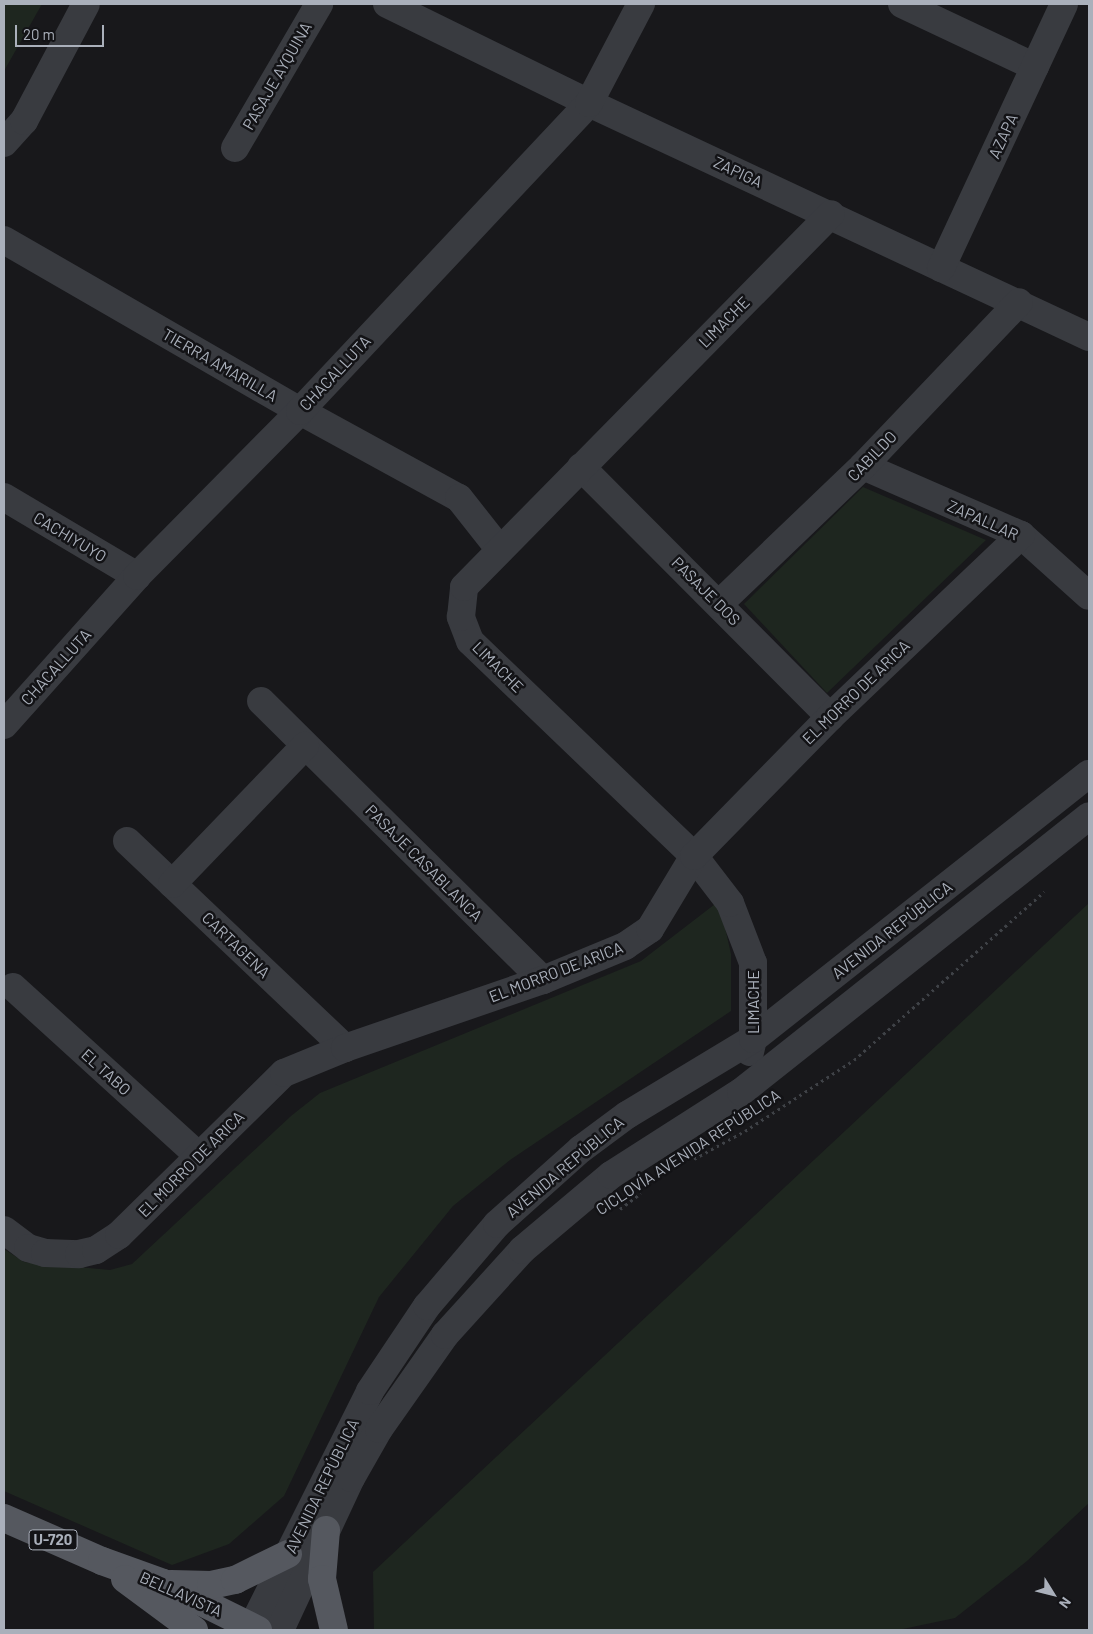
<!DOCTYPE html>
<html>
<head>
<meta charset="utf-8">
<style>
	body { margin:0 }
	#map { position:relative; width:1093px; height:1634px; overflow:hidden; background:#18181b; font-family:Barlow,sans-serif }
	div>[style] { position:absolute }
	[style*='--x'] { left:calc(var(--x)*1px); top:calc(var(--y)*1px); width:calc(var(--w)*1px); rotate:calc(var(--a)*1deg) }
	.green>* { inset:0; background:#1e261f }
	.path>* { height:3px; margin-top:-1.5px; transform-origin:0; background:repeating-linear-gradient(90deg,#3f4247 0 2.5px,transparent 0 6.5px) }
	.minor>* { height:28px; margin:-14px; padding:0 14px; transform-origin:14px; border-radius:14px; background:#393b40 }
	.major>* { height:28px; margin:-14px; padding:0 14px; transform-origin:14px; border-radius:14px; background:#55585f }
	span { translate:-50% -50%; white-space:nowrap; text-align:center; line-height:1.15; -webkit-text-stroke:5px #131316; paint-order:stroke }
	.shield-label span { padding:1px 4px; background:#131316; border:1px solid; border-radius:4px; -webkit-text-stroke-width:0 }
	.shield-label { font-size:15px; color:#aab0bb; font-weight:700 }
	.street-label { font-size:16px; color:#aab0bb }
	.frame { position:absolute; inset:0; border:5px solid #aab0bb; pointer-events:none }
	.north { position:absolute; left:1028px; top:1569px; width:50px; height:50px; -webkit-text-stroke:4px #131316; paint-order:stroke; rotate:126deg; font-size:14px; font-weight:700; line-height:20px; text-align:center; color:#aab0bb }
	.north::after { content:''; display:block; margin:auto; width:18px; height:22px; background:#aab0bb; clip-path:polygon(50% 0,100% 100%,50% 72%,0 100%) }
	.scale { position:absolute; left:15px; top:25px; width:89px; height:22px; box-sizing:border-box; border:2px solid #aab0bb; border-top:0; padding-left:6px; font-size:15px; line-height:18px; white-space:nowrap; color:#aab0bb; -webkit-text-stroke:4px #131316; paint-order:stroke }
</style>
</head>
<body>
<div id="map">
	<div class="green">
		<div style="clip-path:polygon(4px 4px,42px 4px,4px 71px)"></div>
		<div style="clip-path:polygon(863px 487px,986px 540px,827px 693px,744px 604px)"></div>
		<div style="clip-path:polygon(719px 901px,731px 954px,731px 1011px,510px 1160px,453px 1206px,379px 1297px,284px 1496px,229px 1544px,172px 1565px,4px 1491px,4px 1249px,24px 1262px,110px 1270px,132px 1264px,291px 1116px,320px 1093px,641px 961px)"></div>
		<div style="clip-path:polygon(1089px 903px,1089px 1503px,1027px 1561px,955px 1618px,898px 1630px,374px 1630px,373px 1572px)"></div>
	</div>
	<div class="path">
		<div style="--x:694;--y:1159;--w:58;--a:-28.8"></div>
		<div style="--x:745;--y:1131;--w:130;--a:-33.1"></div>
		<div style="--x:854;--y:1060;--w:254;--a:-41.5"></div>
		<div style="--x:620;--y:1209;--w:26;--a:-37"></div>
	</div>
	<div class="minor">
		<div style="--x:387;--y:4;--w:225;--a:26.1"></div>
		<div style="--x:589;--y:103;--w:552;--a:25.08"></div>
		<div style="--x:902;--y:4;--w:147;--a:25.3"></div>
		<div style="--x:4;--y:143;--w:30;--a:-48"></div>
		<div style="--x:24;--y:121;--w:132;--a:-62.1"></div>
		<div style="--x:235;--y:148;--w:167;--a:-59.7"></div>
		<div style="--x:4;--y:240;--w:342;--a:30"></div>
		<div style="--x:300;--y:411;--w:181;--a:28.7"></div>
		<div style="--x:459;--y:498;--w:66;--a:51.7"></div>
		<div style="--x:941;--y:268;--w:291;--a:-65"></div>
		<div style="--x:863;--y:466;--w:172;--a:23.6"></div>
		<div style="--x:1021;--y:535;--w:91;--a:41.9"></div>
		<div style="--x:581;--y:467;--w:353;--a:45.1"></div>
		<div style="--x:4;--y:497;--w:155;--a:30.7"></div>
		<div style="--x:719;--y:604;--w:199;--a:-43.8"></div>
		<div style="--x:863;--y:466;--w:226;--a:-46.4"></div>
		<div style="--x:261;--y:701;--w:397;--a:44.7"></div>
		<div style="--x:4;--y:725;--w:200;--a:-48.2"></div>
		<div style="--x:137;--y:576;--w:232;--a:-45.3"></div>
		<div style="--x:300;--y:411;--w:422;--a:-46.8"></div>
		<div style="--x:589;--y:103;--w:112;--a:-62.3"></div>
		<div style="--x:127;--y:841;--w:301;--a:43.5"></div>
		<div style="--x:172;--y:884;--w:192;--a:-46.1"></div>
		<div style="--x:13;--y:987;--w:251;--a:42.3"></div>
		<div style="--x:750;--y:1052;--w:13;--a:-77"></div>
		<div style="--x:753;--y:1039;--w:76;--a:-90"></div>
		<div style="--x:753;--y:963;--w:64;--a:-111"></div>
		<div style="--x:730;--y:903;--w:59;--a:-127.5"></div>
		<div style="--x:694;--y:856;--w:310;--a:-136.2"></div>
		<div style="--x:470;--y:641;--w:26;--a:-111"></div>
		<div style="--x:461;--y:617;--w:30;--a:-84"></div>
		<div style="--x:464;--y:587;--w:523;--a:-45.46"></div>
		<div style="--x:4;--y:1230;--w:30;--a:37"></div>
		<div style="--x:28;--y:1248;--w:18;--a:16"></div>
		<div style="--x:45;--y:1253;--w:34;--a:2"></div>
		<div style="--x:79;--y:1254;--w:17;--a:-13"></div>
		<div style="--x:96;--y:1250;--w:27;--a:-33"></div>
		<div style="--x:119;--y:1235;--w:231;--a:-44.5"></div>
		<div style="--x:284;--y:1073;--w:66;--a:-22.3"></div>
		<div style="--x:345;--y:1048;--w:209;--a:-19"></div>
		<div style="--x:543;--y:980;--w:89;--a:-22.5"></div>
		<div style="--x:625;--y:946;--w:30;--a:-34"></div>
		<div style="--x:650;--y:929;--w:85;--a:-58.9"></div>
		<div style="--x:694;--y:856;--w:194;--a:-45.6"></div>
		<div style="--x:830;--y:717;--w:264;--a:-43.6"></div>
		<div style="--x:252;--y:1627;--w:264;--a:-63.4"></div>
		<div style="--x:370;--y:1391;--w:102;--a:-56.2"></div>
		<div style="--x:427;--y:1306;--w:108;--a:-49.5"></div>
		<div style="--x:497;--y:1224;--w:113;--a:-41.8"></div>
		<div style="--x:581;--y:1149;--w:57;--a:-36.5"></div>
		<div style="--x:627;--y:1115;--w:147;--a:-31.1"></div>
		<div style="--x:753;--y:1039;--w:428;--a:-38.3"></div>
		<div style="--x:280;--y:1630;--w:168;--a:-65"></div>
		<div style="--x:351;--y:1478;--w:56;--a:-60.3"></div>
		<div style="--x:379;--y:1429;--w:115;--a:-54.9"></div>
		<div style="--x:445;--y:1335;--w:115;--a:-47.8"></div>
		<div style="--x:522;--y:1250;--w:116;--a:-40.1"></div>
		<div style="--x:611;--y:1175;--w:154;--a:-32.6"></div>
		<div style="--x:741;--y:1092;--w:444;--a:-38.4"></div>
	</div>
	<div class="major">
		<div style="--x:4;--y:1518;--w:107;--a:23.7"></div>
		<div style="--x:102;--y:1561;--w:65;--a:19.8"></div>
		<div style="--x:163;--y:1583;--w:106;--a:26.3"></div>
		<div style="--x:326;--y:1530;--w:49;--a:94.7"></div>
		<div style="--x:322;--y:1579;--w:52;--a:76.8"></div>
		<div style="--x:125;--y:1579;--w:86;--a:36.5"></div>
		<div style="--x:171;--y:1584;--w:40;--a:1.4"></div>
		<div style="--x:211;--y:1585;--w:25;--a:-12"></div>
		<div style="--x:235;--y:1580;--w:59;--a:-26.1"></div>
	</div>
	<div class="shield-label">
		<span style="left:53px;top:1540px">U-720</span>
	</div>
	<div class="street-label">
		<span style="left:277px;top:76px;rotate:-60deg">PASAJE AYQUINA</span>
		<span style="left:1003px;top:136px;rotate:-65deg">AZAPA</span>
		<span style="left:738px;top:172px;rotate:25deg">ZAPIGA</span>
		<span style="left:724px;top:322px;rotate:-45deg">LIMACHE</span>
		<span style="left:220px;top:365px;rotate:30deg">TIERRA AMARILLA</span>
		<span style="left:335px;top:373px;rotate:-47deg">CHACALLUTA</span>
		<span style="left:872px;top:456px;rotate:-46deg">CABILDO</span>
		<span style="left:983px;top:520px;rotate:24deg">ZAPALLAR</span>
		<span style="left:70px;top:537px;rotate:31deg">CACHIYUYO</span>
		<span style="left:706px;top:591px;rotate:45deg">PASAJE DOS</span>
		<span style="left:56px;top:667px;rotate:-48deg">CHACALLUTA</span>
		<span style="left:498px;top:667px;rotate:45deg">LIMACHE</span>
		<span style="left:856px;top:692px;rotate:-44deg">EL MORRO DE ARICA</span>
		<span style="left:424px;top:863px;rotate:45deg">PASAJE CASABLANCA</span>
		<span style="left:892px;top:930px;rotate:-38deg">AVENIDA REPÚBLICA</span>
		<span style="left:236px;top:945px;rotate:44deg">CARTAGENA</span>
		<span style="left:556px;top:972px;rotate:-21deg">EL MORRO DE ARICA</span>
		<span style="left:753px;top:1002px;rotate:-90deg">LIMACHE</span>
		<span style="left:106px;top:1072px;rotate:42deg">EL TABO</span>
		<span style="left:688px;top:1152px;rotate:-33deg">CICLOVÍA AVENIDA REPÚBLICA</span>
		<span style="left:191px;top:1164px;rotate:-45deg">EL MORRO DE ARICA</span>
		<span style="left:565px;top:1167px;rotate:-40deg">AVENIDA REPÚBLICA</span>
		<span style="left:322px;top:1486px;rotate:-64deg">AVENIDA REPÚBLICA</span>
		<span style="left:181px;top:1594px;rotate:24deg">BELLAVISTA</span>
	</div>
	<div class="frame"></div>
	<div class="north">N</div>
	<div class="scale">20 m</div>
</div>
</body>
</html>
